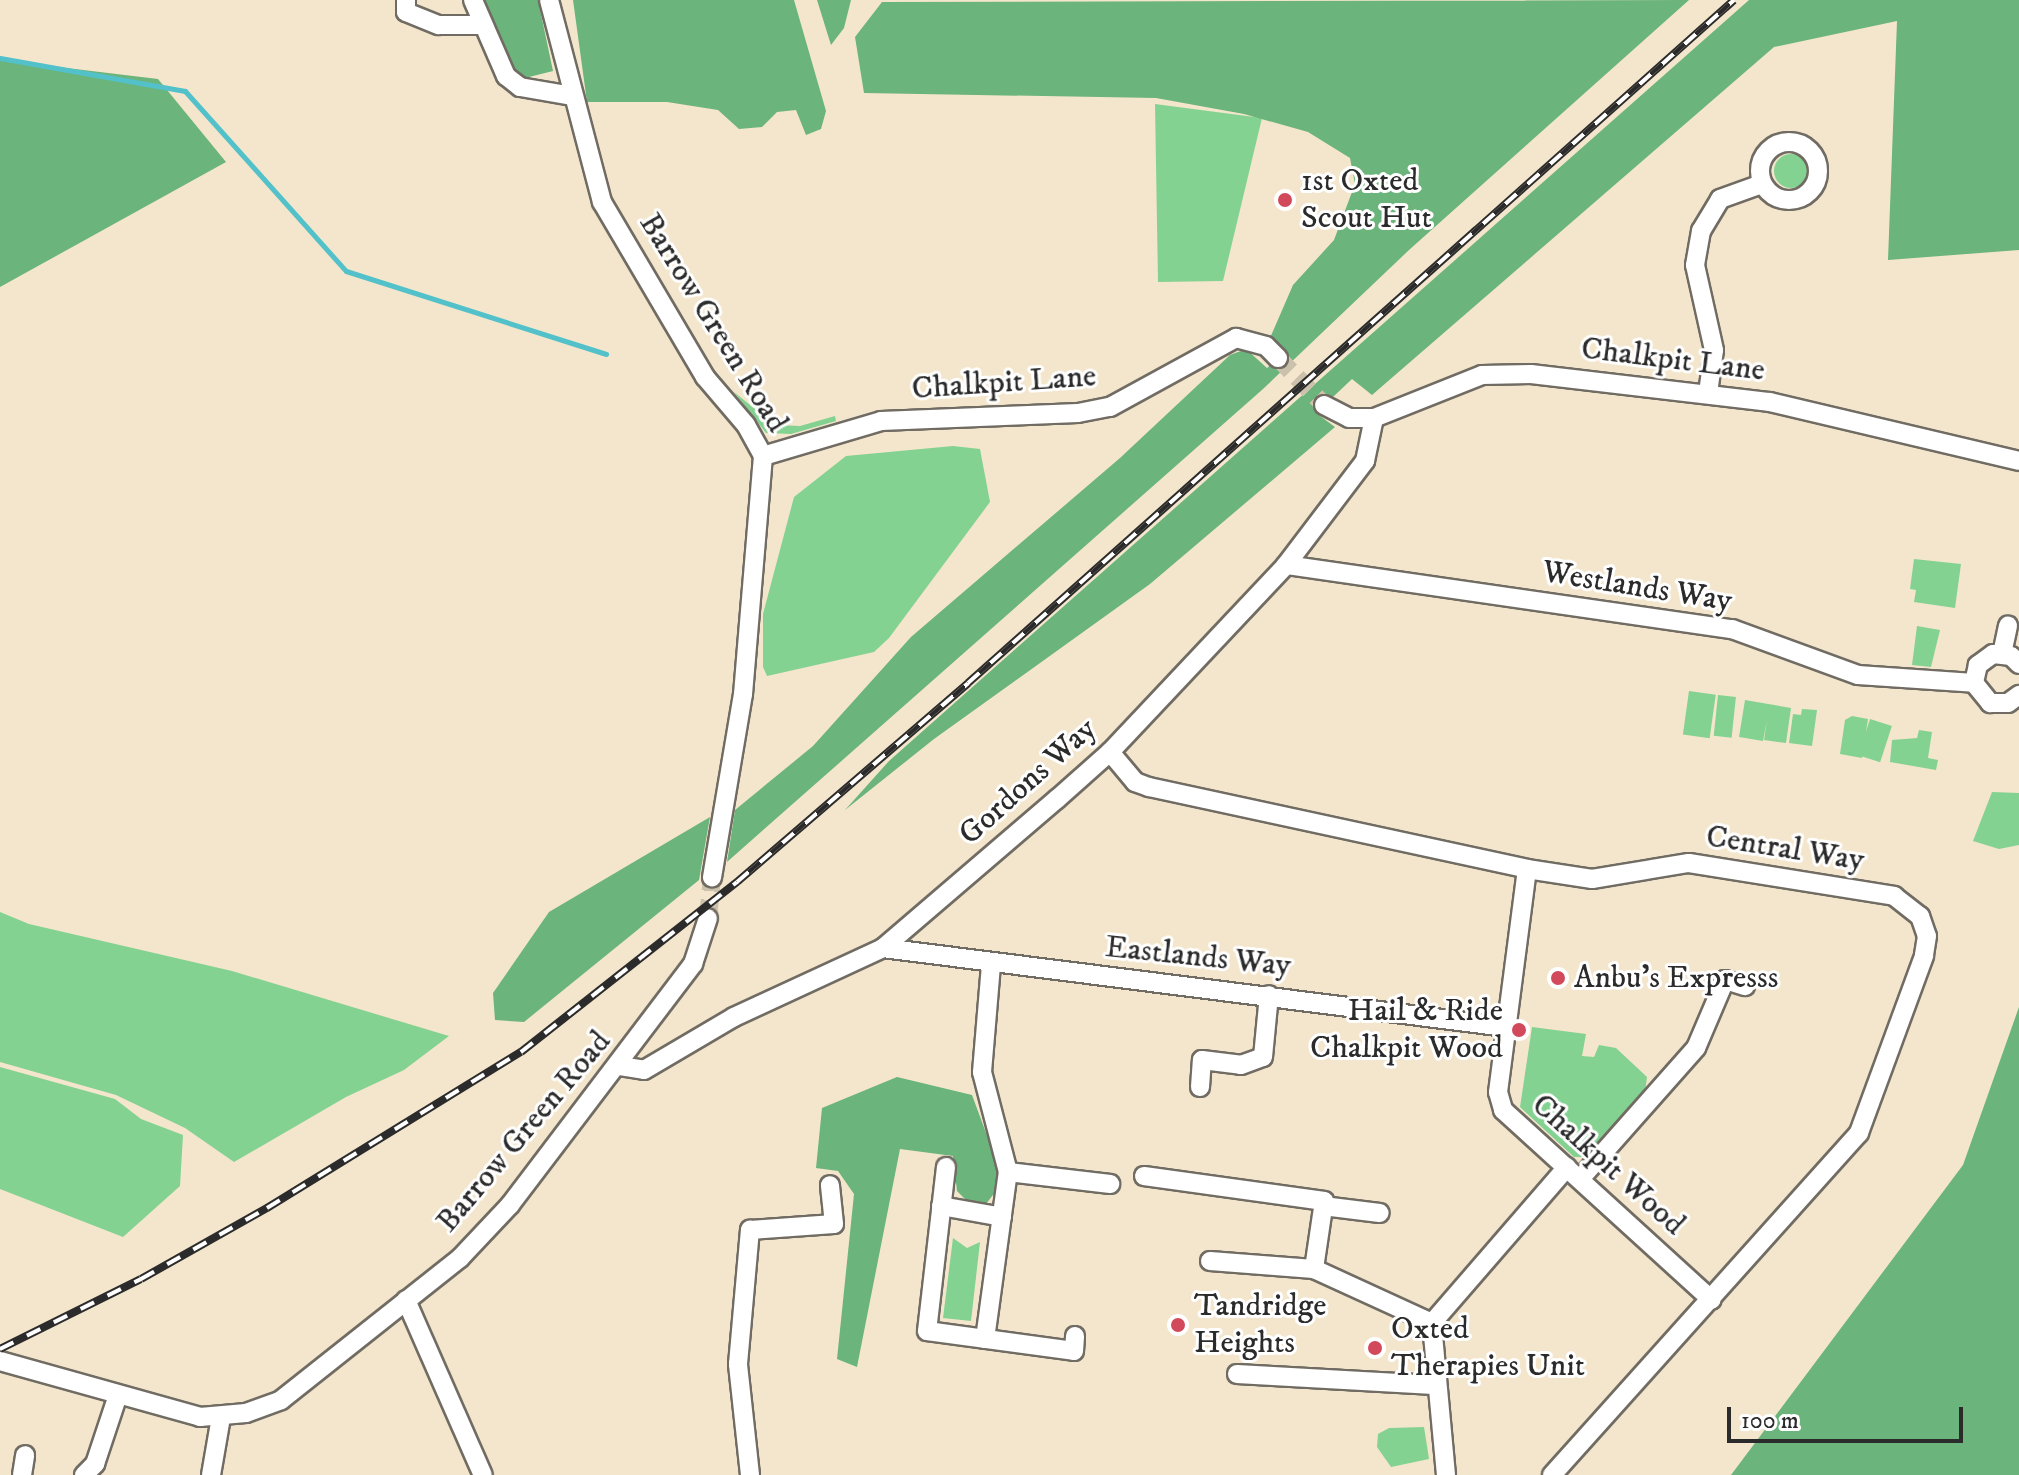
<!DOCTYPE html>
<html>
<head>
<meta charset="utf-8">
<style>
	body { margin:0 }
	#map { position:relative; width:2019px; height:1475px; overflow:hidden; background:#f3e6cc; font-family:"IM FELL DW Pica",serif }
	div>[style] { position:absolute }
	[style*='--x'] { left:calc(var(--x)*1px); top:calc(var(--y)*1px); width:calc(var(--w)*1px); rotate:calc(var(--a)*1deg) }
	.green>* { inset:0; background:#84d291; transform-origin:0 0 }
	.round { border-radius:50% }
	.forest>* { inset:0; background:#6bb47b }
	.stream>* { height:5px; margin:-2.5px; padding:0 2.5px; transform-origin:2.5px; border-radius:2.5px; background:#53c1c9 }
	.minor-tunnel>* { height:18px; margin-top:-9px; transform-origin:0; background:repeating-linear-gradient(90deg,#cbc1ac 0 18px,transparent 0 27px) }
	.roads { filter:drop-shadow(2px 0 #716c63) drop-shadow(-2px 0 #716c63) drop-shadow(0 2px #716c63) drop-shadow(0 -2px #716c63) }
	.minor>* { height:18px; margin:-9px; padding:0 9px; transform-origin:9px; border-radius:9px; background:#fff }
	.minor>.ring { margin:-9px; padding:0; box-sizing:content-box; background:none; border:18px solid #fff; border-radius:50% }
	.rail>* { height:8px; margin-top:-4px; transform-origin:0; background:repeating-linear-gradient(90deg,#fff 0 15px,#2b2b2b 0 30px); box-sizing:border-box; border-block:2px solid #2b2b2b }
	.dots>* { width:22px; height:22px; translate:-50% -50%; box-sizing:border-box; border:4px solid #fff; border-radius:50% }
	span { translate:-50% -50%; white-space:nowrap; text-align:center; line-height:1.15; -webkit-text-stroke:6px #fff; paint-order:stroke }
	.poi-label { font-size:32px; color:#2b2b2b }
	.left { translate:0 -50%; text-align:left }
	.right { translate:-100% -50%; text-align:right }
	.street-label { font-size:32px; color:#2b2b2b }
	.scale { position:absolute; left:1727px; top:1407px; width:236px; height:36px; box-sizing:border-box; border:4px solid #2b2b2b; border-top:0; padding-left:10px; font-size:24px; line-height:28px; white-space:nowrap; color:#2b2b2b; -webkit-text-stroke:6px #fff; paint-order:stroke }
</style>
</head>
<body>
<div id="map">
	<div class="green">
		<div style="clip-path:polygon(1155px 104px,1262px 118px,1223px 281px,1158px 282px)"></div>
		<div class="round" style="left:1774px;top:154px;width:34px;height:34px"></div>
		<div style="clip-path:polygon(734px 392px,775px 425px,800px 426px,835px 416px,836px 421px,791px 434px,766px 433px)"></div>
		<div style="clip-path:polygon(953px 446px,980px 449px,990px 502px,889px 638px,874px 652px,767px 676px,763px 667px,763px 614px,794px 497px,846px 456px)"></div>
		<div style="clip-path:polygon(1914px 559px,1961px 564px,1955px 608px,1914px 602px,1916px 590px,1910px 589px)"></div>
		<div style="clip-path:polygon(1917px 626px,1940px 630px,1931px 667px,1912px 665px)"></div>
		<div style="left:1689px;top:691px;width:27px;height:44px;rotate:8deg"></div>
		<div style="left:1718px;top:695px;width:18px;height:41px;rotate:6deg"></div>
		<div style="clip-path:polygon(1745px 700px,1791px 708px,1786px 743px,1764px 740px,1767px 720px,1763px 741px,1739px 737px)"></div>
		<div style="clip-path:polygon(1802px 709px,1817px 710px,1812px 746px,1789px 743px,1793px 714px,1801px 715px)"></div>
		<div style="clip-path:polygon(1852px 716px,1868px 719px,1862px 758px,1840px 754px,1845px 720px)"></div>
		<div style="left:1870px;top:719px;width:23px;height:38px;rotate:18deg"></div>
		<div style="clip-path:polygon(1919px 730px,1932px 732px,1928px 758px,1938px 760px,1936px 770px,1890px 762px,1892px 740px,1917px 738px)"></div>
		<div style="clip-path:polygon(1992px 792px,2019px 793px,2019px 845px,1999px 849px,1973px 841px)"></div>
		<div style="clip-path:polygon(0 912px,29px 924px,232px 971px,449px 1036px,404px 1070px,346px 1097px,234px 1162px,185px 1128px,116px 1095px,0 1062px)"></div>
		<div style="clip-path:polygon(1532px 1027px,1586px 1034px,1582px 1056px,1594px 1057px,1599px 1045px,1616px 1048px,1647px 1077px,1645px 1092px,1585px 1157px,1574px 1157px,1520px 1107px)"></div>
		<div style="clip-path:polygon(0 1067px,115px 1099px,141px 1119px,183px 1135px,180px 1186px,123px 1237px,0 1189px)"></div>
		<div style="clip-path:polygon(953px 1238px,967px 1248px,980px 1242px,971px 1321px,943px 1318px)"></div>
		<div style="clip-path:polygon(1424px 1427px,1429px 1459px,1391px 1467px,1377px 1447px,1378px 1434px,1389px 1428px)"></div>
	</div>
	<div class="forest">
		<div style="clip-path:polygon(478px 0,538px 0,553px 71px,517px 80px)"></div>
		<div style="clip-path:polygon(573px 0,794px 0,826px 111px,821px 129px,806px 135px,796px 110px,777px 112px,762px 127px,739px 129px,718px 110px,667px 102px,587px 102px)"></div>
		<div style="clip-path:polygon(817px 0,851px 0,844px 28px,831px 45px)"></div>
		<div style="clip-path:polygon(1689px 0,1409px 250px,1263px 389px,727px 862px,735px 810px,813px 746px,911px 637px,1120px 458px,1230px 355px,1246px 349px,1267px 368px,1286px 351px,1270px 338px,1293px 285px,1334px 240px,1355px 184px,1350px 158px,1308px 132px,1244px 114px,1156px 98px,864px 93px,855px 37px,882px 2px)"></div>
		<div style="clip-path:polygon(1749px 0,2019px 0,2019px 250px,1888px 260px,1897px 21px,1774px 47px,1372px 395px,1352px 379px,1316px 413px,1335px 427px,1150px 584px,934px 739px,845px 810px,889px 761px)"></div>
		<div style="clip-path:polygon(0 60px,158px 79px,226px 162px,0 287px)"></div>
		<div style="clip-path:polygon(710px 817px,699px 880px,524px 1022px,495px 1020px,493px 993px,549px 912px)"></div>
		<div style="clip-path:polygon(2019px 1007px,2019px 1475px,1731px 1475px,1963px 1165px)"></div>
		<div style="clip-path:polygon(897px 1077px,972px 1095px,999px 1168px,996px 1191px,986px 1204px,970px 1204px,957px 1191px,953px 1156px,900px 1149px,857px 1367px,837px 1359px,854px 1194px,838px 1171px,816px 1168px,822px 1108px)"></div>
	</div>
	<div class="stream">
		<div style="--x:0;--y:58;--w:188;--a:10.1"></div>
		<div style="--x:185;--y:91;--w:241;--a:48.2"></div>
		<div style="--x:346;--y:271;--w:273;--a:17.7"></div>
	</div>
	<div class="minor-tunnel">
		<div style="--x:1278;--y:358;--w:66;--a:45.6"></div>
		<div style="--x:708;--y:918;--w:41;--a:-84.4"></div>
	</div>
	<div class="roads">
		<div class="minor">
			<div style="--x:406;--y:0;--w:12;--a:90"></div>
			<div style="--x:406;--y:12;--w:35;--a:22"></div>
			<div style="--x:439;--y:25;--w:44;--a:0"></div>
			<div style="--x:473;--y:0;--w:83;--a:66.5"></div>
			<div style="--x:506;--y:76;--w:18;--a:38"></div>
			<div style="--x:520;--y:87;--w:54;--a:9.6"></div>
			<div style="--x:549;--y:0;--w:209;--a:75.3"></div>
			<div style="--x:602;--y:202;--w:203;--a:59.5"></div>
			<div style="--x:705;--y:377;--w:63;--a:49.5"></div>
			<div style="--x:746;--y:425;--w:35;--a:61"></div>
			<div style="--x:763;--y:456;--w:239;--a:94.8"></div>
			<div style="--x:743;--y:694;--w:186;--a:99.6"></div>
			<div class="ring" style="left:1760px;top:142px;width:40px;height:40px"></div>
			<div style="--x:1708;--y:393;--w:43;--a:-82.1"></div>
			<div style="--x:1714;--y:350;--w:87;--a:-102.6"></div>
			<div style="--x:1695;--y:265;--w:35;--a:-80"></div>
			<div style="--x:1701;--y:231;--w:37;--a:-59"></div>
			<div style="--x:1720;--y:199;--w:45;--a:-19.7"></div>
			<div style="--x:1324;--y:405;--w:28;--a:27"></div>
			<div style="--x:1349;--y:418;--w:25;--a:0"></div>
			<div style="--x:1374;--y:418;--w:116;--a:-21.7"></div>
			<div style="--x:1482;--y:375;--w:49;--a:-1.2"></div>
			<div style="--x:1531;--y:374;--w:241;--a:6.7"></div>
			<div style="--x:1770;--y:402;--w:256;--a:13.3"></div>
			<div style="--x:763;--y:456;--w:123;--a:-16.5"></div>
			<div style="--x:881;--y:421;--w:197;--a:-2.3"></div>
			<div style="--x:1078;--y:413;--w:33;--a:-11"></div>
			<div style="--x:1110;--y:407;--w:144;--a:-28.7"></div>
			<div style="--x:1236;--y:338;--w:31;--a:15"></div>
			<div style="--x:1266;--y:346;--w:17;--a:45"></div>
			<div style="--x:1286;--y:565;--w:451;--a:8.2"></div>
			<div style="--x:1732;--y:629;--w:134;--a:20.1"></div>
			<div style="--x:1858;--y:675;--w:116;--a:3.9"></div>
			<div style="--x:2002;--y:654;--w:29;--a:-78"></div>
			<div style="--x:2019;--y:664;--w:11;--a:-135"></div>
			<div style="--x:2011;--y:656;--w:18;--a:-174"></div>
			<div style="--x:1993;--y:654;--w:19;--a:144"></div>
			<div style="--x:1978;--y:665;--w:18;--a:103"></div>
			<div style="--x:1974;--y:683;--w:26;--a:51"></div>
			<div style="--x:1990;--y:703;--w:18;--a:0"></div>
			<div style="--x:2008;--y:703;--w:14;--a:-36"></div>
			<div style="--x:1110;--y:752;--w:39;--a:50"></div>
			<div style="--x:1135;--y:782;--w:15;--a:20"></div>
			<div style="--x:1149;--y:787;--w:387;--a:12.2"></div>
			<div style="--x:1527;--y:869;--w:66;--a:8.7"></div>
			<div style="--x:1592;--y:879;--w:98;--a:-9.4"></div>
			<div style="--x:1689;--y:863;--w:208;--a:9.1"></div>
			<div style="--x:1894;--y:896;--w:33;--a:38"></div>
			<div style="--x:1920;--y:916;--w:21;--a:71"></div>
			<div style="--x:1927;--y:936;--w:20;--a:99"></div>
			<div style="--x:1924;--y:956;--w:189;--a:110.2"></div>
			<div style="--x:1859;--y:1133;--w:460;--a:131.9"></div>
			<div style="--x:1527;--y:869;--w:225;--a:97.4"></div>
			<div style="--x:1498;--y:1092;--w:19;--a:74"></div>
			<div style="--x:1503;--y:1110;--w:282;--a:42.3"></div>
			<div style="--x:883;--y:948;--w:628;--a:7.23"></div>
			<div style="--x:620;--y:1066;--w:24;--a:9"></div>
			<div style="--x:644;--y:1070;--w:104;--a:-30.5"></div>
			<div style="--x:734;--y:1017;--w:164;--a:-24.8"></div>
			<div style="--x:883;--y:948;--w:229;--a:-40.6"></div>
			<div style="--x:1057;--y:799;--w:71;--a:-41.6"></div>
			<div style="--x:1110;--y:752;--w:257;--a:-46.7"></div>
			<div style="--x:1286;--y:565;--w:131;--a:-52.8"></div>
			<div style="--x:1365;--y:461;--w:44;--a:-78.2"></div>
			<div style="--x:1200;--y:1087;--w:27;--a:-86"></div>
			<div style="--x:1202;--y:1060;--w:39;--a:7"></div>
			<div style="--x:1241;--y:1065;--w:23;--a:-20"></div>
			<div style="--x:1263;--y:1057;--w:62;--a:-84.5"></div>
			<div style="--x:946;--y:1167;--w:165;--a:96.6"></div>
			<div style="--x:927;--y:1331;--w:148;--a:7.7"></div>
			<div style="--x:1074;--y:1351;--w:15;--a:-86"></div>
			<div style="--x:1008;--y:1172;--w:103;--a:6.7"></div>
			<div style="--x:1144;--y:1176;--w:182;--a:7.9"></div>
			<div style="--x:1324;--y:1201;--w:69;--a:98.4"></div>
			<div style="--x:1580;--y:1179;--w:175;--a:-48.5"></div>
			<div style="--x:1696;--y:1048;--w:74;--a:-66.9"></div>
			<div style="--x:1725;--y:980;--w:21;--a:17"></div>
			<div style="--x:941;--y:1206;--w:62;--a:10.2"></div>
			<div style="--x:1323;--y:1206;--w:57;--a:7"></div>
			<div style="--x:1210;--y:1261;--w:104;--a:4.4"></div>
			<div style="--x:1314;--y:1269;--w:130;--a:24.6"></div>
			<div style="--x:406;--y:1300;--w:191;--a:66.3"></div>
			<div style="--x:985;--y:1339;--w:169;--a:-82.2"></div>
			<div style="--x:1008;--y:1172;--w:103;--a:-104.6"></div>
			<div style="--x:982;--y:1072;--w:107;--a:-85.2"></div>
			<div style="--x:0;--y:1361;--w:208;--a:15.6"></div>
			<div style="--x:200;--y:1417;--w:46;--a:-5"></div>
			<div style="--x:246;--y:1413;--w:37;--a:-20"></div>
			<div style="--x:281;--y:1400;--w:228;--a:-38.4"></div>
			<div style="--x:460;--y:1258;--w:73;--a:-46.7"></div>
			<div style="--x:510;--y:1205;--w:303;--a:-52.8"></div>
			<div style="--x:693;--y:964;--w:48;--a:-71.9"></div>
			<div style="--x:1237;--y:1374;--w:197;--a:3.2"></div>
			<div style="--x:22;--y:1475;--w:20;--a:-81"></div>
			<div style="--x:84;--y:1475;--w:16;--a:-45"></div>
			<div style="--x:95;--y:1464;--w:73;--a:-71.6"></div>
			<div style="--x:211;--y:1475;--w:59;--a:-80.2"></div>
			<div style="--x:750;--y:1475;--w:112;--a:-96.2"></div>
			<div style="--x:738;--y:1364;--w:135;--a:-84.9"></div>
			<div style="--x:750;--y:1230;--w:84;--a:-4.1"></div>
			<div style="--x:834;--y:1224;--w:39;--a:-96"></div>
			<div style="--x:1446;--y:1475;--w:153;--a:-95.3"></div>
			<div style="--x:1432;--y:1323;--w:206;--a:-49.1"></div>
		</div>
	</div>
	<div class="rail">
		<div style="--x:0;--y:1349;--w:157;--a:-26.4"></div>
		<div style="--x:141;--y:1279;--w:145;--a:-29.4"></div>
		<div style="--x:267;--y:1208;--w:298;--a:-31.6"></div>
		<div style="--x:521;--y:1052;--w:275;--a:-38.2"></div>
		<div style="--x:737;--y:882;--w:305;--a:-40.7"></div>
		<div style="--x:968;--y:683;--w:1026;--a:-41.72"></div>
	</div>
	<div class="dots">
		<div style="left:1285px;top:200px;background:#d1495b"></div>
		<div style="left:1558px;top:978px;background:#d1495b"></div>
		<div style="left:1519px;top:1030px;background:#d1495b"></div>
		<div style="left:1178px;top:1325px;background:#d1495b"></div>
		<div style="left:1375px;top:1348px;background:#d1495b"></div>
	</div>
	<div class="poi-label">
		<span class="left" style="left:1301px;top:200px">1st Oxted<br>Scout Hut</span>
		<span class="left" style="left:1574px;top:978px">Anbu's Expresss</span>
		<span class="right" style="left:1503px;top:1030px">Hail &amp; Ride<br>Chalkpit Wood</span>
		<span class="left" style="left:1194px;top:1325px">Tandridge<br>Heights</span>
		<span class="left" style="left:1391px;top:1348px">Oxted<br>Therapies Unit</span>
	</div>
	<div class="street-label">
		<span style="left:713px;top:323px;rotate:58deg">Barrow Green Road</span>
		<span style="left:1673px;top:360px;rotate:7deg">Chalkpit Lane</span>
		<span style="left:1004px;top:383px;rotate:-4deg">Chalkpit Lane</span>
		<span style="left:1637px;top:587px;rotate:9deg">Westlands Way</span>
		<span style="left:1028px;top:782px;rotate:-42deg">Gordons Way</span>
		<span style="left:1785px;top:849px;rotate:9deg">Central Way</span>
		<span style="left:1198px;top:957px;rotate:6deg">Eastlands Way</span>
		<span style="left:524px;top:1132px;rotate:-50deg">Barrow Green Road</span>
		<span style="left:1608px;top:1165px;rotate:42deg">Chalkpit Wood</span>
	</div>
	<div class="scale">100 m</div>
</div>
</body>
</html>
